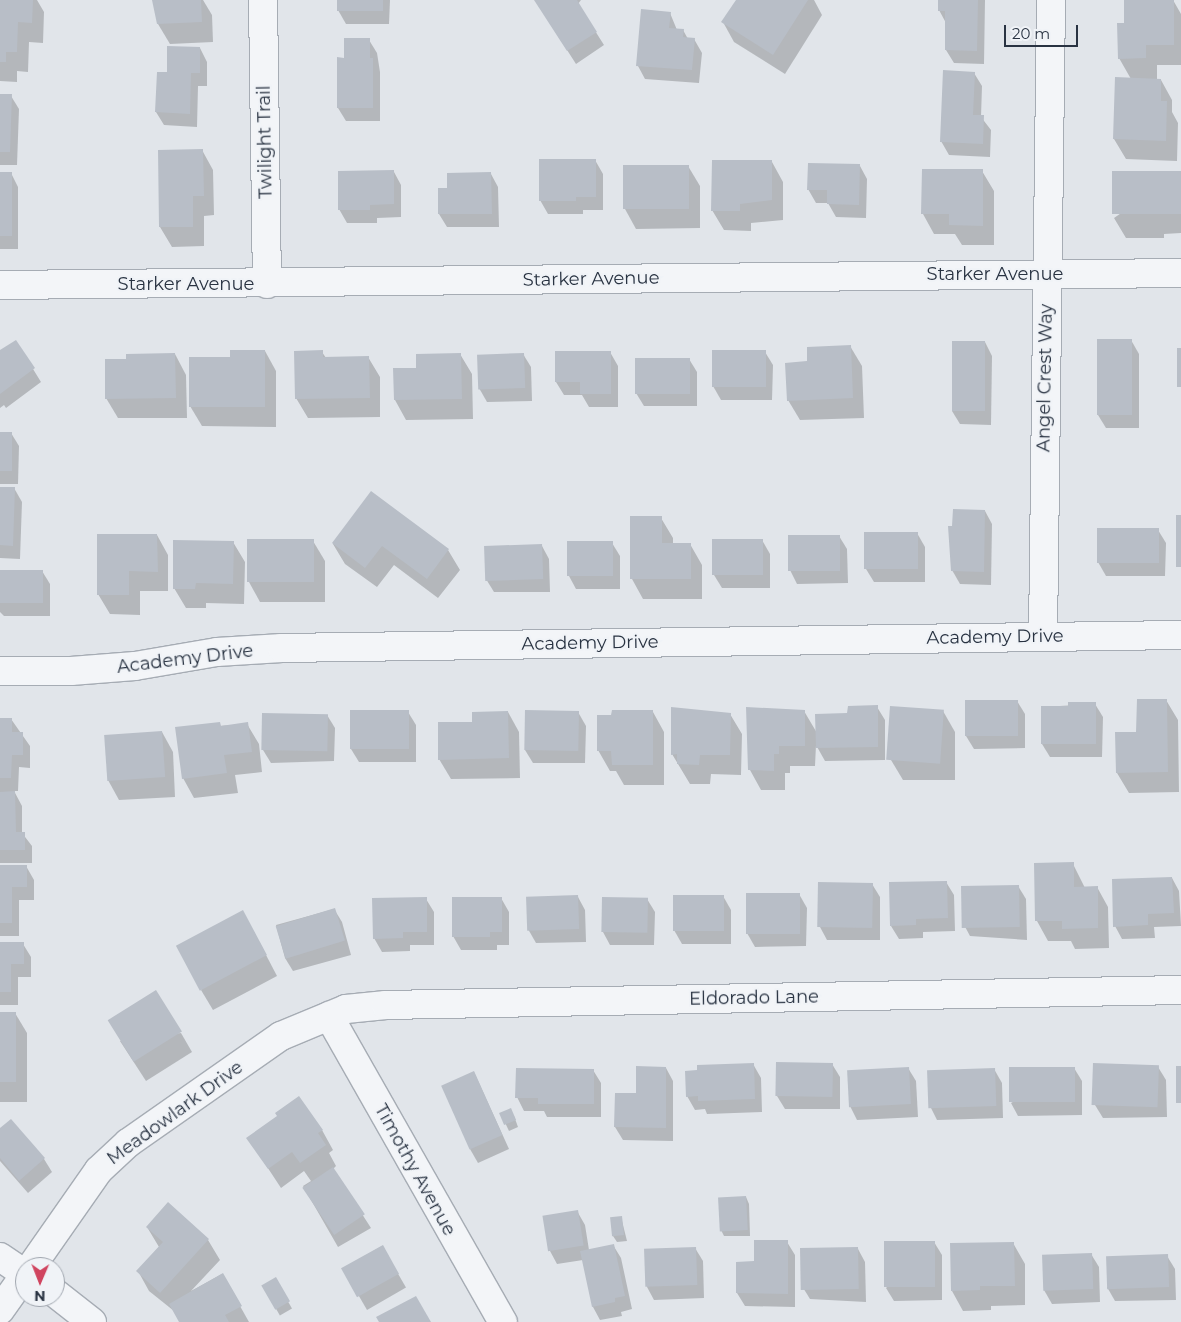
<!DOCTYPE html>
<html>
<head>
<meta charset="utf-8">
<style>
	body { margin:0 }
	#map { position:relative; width:1181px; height:1322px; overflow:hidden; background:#e1e5ea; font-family:Montserrat,sans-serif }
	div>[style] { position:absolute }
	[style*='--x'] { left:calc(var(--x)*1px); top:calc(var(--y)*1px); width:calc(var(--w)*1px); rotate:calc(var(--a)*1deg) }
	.shadow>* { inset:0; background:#0003; transform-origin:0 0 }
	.building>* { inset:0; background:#b8bec7; transform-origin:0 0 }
	.roads { filter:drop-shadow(1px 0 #a6acb4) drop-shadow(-1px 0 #a6acb4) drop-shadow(0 1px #a6acb4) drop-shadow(0 -1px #a6acb4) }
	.street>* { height:28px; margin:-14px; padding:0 14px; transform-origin:14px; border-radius:14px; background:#f3f5f8 }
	span { translate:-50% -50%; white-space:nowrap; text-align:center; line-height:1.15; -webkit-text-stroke:4px #f0f3f7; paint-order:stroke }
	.street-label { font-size:18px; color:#293342 }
	.north { position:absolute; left:15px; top:1257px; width:50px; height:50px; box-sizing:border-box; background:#f0f3f7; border:1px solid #a0a6af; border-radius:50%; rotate:181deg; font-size:14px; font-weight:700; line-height:20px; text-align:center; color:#293342 }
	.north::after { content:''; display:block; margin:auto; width:18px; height:22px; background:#d0445f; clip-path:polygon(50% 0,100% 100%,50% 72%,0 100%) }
	.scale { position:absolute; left:1004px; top:25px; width:74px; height:22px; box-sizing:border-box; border:2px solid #293342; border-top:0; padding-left:6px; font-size:15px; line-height:18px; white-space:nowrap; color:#293342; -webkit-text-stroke:4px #f0f3f7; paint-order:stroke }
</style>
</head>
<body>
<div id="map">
	<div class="shadow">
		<div style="clip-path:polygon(0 0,37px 0,44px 12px,43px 43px,29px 42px,28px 72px,17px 71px,17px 82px,0 81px)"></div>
		<div style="clip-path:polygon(154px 0,203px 0,212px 15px,213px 42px,170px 44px,158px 24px)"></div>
		<div style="clip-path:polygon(338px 0,390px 0,389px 24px,346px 24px,338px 10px)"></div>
		<div style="clip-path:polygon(535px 0,581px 0,578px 4px,604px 45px,576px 64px)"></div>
		<div style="clip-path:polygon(737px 0,814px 0,822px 15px,785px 74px,734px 42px,723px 22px)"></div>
		<div style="clip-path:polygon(939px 0,985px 0,984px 64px,954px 63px,946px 50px,946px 23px,939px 10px)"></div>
		<div style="clip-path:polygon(1173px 0,1181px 14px,1181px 65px,1157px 65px,1157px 80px,1161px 80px,1172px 100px,1172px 112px,1178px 123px,1177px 161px,1126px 159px,1114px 139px,1116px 78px,1131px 79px,1119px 58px,1125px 25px)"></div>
		<div style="clip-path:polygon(670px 13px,677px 30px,683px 30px,688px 39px,694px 39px,702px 53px,699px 83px,645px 79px,638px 66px)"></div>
		<div style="clip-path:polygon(369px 40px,377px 53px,380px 72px,380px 121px,346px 121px,338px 108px,345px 59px)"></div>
		<div style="clip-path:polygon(200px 48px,207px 62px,207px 86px,198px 86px,197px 127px,164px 125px,156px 112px,158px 73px,168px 74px)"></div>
		<div style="clip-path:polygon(974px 73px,982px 86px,981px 117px,991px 130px,990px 157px,949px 155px,941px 141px)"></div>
		<div style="clip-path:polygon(0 95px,11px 96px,19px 109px,17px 165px,0 165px)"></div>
		<div style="clip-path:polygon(202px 150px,213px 170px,214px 215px,204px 216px,204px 246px,172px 247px,160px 227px)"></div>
		<div style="clip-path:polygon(595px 160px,603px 174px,603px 210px,583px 210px,583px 214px,548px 214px,540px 200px)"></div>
		<div style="clip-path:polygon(772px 162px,783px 182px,783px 220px,751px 223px,751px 231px,724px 230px,712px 210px)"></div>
		<div style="clip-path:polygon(688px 166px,700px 186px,700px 228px,636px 229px,625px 209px)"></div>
		<div style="clip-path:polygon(860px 166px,867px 179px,866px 218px,836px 217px,828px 203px,816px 203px,808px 189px)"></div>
		<div style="clip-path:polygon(982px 171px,994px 191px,994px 245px,962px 245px,955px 234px,934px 234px,923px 214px)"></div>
		<div style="clip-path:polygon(394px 172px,401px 185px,401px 217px,377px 218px,377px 223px,347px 223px,339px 209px)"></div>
		<div style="clip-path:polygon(1181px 172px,1181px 233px,1164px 234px,1164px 238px,1126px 238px,1114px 218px)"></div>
		<div style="clip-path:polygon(0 173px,11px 173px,18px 187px,18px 249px,0 249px)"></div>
		<div style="clip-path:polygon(491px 174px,498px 187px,499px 227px,447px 227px,439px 214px,439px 189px,448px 189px)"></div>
		<div style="clip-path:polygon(1131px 340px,1139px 354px,1139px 428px,1106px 428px,1098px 415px)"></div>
		<div style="clip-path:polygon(985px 342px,992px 356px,991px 425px,960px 424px,952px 411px)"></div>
		<div style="clip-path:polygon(850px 346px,862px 366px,864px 418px,800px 420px,788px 400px,808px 363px)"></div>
		<div style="clip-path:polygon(265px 351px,276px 371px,276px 427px,202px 426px,190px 406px)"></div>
		<div style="clip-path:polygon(0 352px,33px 369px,41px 382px,6px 408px,4px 405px,0 408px)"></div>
		<div style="clip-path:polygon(322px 352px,326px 358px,368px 357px,380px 377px,380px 417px,308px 418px,296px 398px)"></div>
		<div style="clip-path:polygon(610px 352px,618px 366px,618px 407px,589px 407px,582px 395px,564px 395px,556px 382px)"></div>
		<div style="clip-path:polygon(765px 352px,773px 365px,772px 400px,721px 400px,713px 386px)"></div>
		<div style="clip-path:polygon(175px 354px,186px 375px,187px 418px,118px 418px,106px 398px,128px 361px)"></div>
		<div style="clip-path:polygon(460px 354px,472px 374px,473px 419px,406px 420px,395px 400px,395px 369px,417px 369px)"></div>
		<div style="clip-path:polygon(523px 354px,531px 367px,532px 401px,487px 402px,479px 388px)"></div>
		<div style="clip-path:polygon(689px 359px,697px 372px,697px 406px,644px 406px,636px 393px)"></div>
		<div style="clip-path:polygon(0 433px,11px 433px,19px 446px,18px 484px,0 484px)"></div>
		<div style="clip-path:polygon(0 488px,14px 488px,22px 502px,20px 559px,0 558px)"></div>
		<div style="clip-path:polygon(371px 493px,448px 550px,460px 570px,438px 598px,394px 565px,377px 587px,345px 564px,333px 544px)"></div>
		<div style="clip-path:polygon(985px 511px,992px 524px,991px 585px,960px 584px,952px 570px)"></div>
		<div style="clip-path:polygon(632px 518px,661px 518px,673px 538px,673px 544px,690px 544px,702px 565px,702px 599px,643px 599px,632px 579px)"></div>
		<div style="clip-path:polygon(1158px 530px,1166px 543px,1165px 576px,1106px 576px,1098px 562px)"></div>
		<div style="clip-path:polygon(917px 533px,925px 547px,925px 582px,874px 582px,866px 569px)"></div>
		<div style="clip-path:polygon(157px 535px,168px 555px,168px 591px,140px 591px,140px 615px,110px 614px,98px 594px)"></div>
		<div style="clip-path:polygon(839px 536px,847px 549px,848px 583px,797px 584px,790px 570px)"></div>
		<div style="clip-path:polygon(762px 540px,770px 554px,770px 588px,722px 588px,714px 575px)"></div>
		<div style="clip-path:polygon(313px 541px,325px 561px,325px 602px,260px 602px,249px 582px)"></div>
		<div style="clip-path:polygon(233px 542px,245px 562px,244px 604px,206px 603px,206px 608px,186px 608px,174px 588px)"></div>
		<div style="clip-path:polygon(612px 543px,620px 556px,620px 589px,576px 589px,569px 576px)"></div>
		<div style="clip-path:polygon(542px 546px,549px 559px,550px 592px,494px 592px,486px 579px)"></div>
		<div style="clip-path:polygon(42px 571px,50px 584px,50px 616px,4px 616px,0 612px,0 573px)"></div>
		<div style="clip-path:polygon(1166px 700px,1178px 720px,1179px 792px,1129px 793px,1117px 773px,1117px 733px,1138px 733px)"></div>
		<div style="clip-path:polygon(1017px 701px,1025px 714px,1025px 748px,974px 749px,966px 736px)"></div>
		<div style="clip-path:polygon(1095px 704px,1103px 717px,1102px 757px,1050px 757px,1042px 744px,1042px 707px)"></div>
		<div style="clip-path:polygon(877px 707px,885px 720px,885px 760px,825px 761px,816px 745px,815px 766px,790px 766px,790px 773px,785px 773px,785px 790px,761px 790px,750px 770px,804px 711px,817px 733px,849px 715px)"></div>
		<div style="clip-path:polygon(892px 707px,943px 711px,955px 732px,955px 780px,903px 780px,891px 760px)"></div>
		<div style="clip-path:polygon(351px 712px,408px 712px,416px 725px,416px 762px,359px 762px,351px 749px)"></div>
		<div style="clip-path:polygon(508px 712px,519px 732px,520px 778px,451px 779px,439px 759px)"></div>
		<div style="clip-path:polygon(578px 712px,586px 726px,585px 763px,533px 763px,525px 750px)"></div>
		<div style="clip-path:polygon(653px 712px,664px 732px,664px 785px,624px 785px,616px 771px,610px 771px,598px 750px,613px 716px)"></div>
		<div style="clip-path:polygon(730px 714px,742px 734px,741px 775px,711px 774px,710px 784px,690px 784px,672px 754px)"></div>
		<div style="clip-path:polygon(327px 715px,335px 728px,334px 761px,271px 763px,263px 750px)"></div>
		<div style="clip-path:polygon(0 719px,11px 719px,30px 746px,30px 768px,19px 767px,18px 791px,14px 791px,22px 806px,22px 833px,32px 846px,32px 863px,0 863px)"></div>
		<div style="clip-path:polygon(247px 724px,259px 744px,262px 772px,235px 775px,238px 793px,194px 798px,183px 778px,176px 729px)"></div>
		<div style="clip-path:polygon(162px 732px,173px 752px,175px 797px,119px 800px,108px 780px)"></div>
		<div style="clip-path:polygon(1036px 864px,1073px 864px,1085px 888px,1097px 887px,1108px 907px,1109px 948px,1075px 949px,1071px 941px,1048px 941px,1037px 921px)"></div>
		<div style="clip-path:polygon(0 866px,26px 866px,34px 880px,34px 900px,19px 900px,19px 936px,0 936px)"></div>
		<div style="clip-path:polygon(1172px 878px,1179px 891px,1181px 926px,1154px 927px,1155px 938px,1122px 939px,1115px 926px)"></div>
		<div style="clip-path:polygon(946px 882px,954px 895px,955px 931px,923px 932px,923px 938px,899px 939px,891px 926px)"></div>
		<div style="clip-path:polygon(872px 884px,880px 897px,880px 940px,827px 940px,820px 927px)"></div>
		<div style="clip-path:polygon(1018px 886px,1026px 899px,1027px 940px,970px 936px,963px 923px,962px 887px)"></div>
		<div style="clip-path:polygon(799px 894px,807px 908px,806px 946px,755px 947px,747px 933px)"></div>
		<div style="clip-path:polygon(723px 896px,731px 910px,731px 944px,682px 944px,674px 930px)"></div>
		<div style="clip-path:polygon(578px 897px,585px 910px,586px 942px,536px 943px,528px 929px)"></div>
		<div style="clip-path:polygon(501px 898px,509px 912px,509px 945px,497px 945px,497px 950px,461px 950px,453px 936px)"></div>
		<div style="clip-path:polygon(426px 899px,434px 912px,434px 945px,410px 945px,410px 951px,382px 952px,374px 938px)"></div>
		<div style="clip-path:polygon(647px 899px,655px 912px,654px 945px,610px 945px,603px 932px)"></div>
		<div style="clip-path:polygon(334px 909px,342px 922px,351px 955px,293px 971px,285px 958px,276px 925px)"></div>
		<div style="clip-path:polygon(254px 932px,277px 976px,213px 1010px,201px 990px)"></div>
		<div style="clip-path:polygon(0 944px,23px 944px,31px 957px,31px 977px,18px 977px,18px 1005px,0 1005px)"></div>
		<div style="clip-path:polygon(0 1013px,15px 1013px,27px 1033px,27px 1102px,0 1102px)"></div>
		<div style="clip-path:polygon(181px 1033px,192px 1052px,146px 1081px,120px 1041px)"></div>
		<div style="clip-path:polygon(753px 1064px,761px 1078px,762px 1112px,707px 1114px,705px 1109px,695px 1110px,687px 1096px)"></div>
		<div style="clip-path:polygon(832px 1064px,840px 1077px,840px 1109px,785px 1109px,777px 1096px)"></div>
		<div style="clip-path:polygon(1158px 1067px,1166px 1080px,1167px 1117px,1103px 1118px,1095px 1105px)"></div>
		<div style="clip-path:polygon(666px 1068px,673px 1081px,673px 1141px,623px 1140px,615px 1127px,637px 1094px)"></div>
		<div style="clip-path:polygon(908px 1068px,916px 1081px,918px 1117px,857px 1120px,850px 1106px)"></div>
		<div style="clip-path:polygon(1074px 1068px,1082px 1081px,1082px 1115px,1018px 1116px,1011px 1103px)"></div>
		<div style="clip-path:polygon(994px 1069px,1002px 1083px,1003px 1118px,937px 1120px,930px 1106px)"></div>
		<div style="clip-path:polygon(593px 1070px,601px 1083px,601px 1117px,547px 1117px,544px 1111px,524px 1111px,517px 1097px)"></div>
		<div style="clip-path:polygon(474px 1072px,509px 1149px,478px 1163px,470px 1149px)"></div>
		<div style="clip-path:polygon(501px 1114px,514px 1116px,518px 1127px,509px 1131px)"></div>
		<div style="clip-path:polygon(279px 1117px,322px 1130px,333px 1150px,329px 1153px,336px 1166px,333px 1169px,371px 1228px,338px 1247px,303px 1186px,311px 1181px,304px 1171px,281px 1188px,248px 1138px)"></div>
		<div style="clip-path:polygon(0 1130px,44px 1159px,52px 1172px,28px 1193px,0 1161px)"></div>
		<div style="clip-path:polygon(746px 1197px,749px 1204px,750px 1236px,724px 1236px,721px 1230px)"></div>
		<div style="clip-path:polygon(577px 1211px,585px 1225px,589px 1250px,613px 1245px,621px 1258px,632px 1309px,621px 1312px,622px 1316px,600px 1320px,593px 1307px,583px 1260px,557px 1264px,550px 1251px,544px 1217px)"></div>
		<div style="clip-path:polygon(621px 1217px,627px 1241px,617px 1242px,613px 1236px)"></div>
		<div style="clip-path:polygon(147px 1227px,208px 1240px,220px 1260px,191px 1291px,222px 1274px,249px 1322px,181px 1322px,174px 1311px,149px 1291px,138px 1271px,159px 1247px)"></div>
		<div style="clip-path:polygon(787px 1242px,795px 1255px,795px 1307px,745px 1306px,737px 1293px,737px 1263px,755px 1263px)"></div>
		<div style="clip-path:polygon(934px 1242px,942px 1255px,942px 1300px,894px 1301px,886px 1288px)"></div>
		<div style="clip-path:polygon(1013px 1243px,1025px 1264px,1025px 1305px,991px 1306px,991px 1310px,963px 1311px,952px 1291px)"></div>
		<div style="left:382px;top:1246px;width:48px;height:45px;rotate:60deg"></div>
		<div style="clip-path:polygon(695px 1248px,703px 1261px,704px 1298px,654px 1300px,647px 1287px,645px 1250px)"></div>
		<div style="clip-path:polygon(858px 1249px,865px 1262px,866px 1302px,810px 1299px,802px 1286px)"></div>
		<div style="clip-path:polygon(1091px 1254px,1099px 1267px,1100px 1302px,1052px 1304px,1044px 1290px)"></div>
		<div style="clip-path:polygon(1167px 1256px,1175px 1269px,1176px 1300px,1115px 1301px,1107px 1287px)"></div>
		<div style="left:275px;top:1279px;width:34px;height:14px;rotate:60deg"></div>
	</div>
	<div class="building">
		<div style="clip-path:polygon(0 0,33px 0,32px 23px,18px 22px,17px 52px,6px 52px,6px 62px,0 62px)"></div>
		<div style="clip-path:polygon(152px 0,201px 0,202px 22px,157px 24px)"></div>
		<div style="left:337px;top:0;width:46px;height:11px"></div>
		<div style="clip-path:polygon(534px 0,577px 0,597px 32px,567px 51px)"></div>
		<div style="clip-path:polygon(736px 0,808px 0,773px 55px,721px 22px)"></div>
		<div style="clip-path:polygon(938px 0,978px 0,977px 51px,945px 50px,945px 11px,938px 11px)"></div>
		<div style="clip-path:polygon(1124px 0,1174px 0,1174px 45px,1146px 45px,1146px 58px,1118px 59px,1117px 23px,1124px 23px)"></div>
		<div style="clip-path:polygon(641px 9px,671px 12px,669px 28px,684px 29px,683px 37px,695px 38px,692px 70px,636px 66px)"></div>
		<div style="clip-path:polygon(344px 38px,370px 38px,370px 58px,373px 58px,373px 108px,337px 108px,337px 57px,344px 58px)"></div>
		<div style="clip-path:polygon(167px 46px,200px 47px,200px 73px,191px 73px,190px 114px,155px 112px,157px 72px,167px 72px)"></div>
		<div style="clip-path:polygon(943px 70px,975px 72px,973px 115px,984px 115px,983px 144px,940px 142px)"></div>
		<div style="clip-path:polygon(1115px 77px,1161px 79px,1161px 101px,1167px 101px,1166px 141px,1113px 139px)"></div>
		<div style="clip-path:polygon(0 94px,12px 94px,10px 152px,0 152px)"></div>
		<div style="clip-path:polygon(203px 149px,204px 196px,193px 196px,193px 227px,159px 227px,158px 150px)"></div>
		<div style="clip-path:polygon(539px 159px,596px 159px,596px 197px,576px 197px,576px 201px,539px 201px)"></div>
		<div style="clip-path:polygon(712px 160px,772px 160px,772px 200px,740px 204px,740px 211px,711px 211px)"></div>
		<div style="clip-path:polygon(808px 163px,860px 164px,859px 205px,827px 204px,827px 190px,807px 190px)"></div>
		<div style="left:623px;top:165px;width:66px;height:44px"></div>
		<div style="clip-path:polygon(922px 169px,983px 169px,983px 226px,949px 225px,949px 214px,921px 214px)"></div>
		<div style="clip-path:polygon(394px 170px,394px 204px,370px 205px,370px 210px,338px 210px,338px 171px)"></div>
		<div style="left:1181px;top:171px;width:43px;height:69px;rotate:90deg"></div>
		<div style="left:0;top:172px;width:12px;height:64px"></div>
		<div style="clip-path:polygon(491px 172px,492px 214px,438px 214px,438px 188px,447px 188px,447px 173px)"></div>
		<div style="left:1097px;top:339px;width:35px;height:76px"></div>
		<div style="clip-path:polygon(16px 340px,35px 368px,0 394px,0 350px)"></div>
		<div style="left:952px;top:341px;width:33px;height:70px"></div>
		<div style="clip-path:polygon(851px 345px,853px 398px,787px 401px,785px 363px,807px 361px,807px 347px)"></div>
		<div style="left:1177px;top:348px;width:4px;height:39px"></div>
		<div style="clip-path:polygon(230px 350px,265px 350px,265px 407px,189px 407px,189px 357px,230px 357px)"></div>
		<div style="clip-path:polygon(323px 350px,323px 357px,369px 356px,370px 398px,295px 399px,294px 351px)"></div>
		<div style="left:712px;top:350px;width:54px;height:37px"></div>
		<div style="clip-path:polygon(555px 351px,611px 351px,611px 394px,580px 394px,580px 382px,555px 382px)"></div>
		<div style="clip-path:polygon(175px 353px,176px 398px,105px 399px,105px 359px,126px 359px,126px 354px)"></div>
		<div style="clip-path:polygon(461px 353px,462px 399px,394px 400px,393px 368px,416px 368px,416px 354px)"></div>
		<div style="left:524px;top:353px;width:35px;height:47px;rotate:88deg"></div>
		<div style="left:635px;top:358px;width:55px;height:36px"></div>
		<div style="left:0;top:432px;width:12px;height:39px"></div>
		<div style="clip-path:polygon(0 487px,15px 487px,13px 546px,0 545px)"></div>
		<div style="clip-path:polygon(371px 491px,449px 549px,427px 579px,382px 546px,365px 568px,332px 543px)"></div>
		<div style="clip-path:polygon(953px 509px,985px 510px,984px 572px,951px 571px,948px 526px,952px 526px)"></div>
		<div style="left:1176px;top:515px;width:5px;height:52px"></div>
		<div style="clip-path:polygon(630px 516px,662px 516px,662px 543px,691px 543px,691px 579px,630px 579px)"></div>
		<div style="left:1097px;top:528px;width:62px;height:35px"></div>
		<div style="left:864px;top:532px;width:54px;height:37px"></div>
		<div style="clip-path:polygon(97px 534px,157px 534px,158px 572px,129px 571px,129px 595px,97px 595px)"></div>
		<div style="left:788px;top:535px;width:52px;height:36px"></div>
		<div style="left:314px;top:539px;width:43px;height:67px;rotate:90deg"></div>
		<div style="left:712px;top:539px;width:51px;height:36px"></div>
		<div style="clip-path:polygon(173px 540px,234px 541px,233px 584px,196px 583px,195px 589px,173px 589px)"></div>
		<div style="left:613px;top:541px;width:35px;height:46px;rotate:90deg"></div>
		<div style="left:542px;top:544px;width:35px;height:58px;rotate:88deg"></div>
		<div style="left:0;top:570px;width:43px;height:33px"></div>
		<div style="clip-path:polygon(1137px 699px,1167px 699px,1168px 772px,1116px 773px,1115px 732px,1136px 732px)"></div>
		<div style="left:965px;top:700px;width:53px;height:36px"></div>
		<div style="clip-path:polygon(1068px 702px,1096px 702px,1096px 744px,1041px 744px,1041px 706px,1068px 706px)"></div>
		<div style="clip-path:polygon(878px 705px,878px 747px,816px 748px,815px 714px,847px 713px,848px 706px)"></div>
		<div style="left:890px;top:706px;width:54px;height:54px;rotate:4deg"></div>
		<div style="clip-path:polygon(671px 707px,731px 713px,730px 755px,700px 755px,699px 765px,677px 764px,677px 754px,671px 755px)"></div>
		<div style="clip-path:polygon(746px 707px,805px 710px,805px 746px,779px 746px,779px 754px,774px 754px,774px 771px,748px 770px)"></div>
		<div style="left:350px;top:710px;width:59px;height:39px"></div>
		<div style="left:525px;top:710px;width:54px;height:40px;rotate:1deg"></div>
		<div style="clip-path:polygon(612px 710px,653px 710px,653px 765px,612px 765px,611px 751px,597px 751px,597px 715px,611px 715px)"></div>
		<div style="clip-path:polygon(508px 711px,509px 758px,438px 760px,438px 722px,472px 722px,472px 712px)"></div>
		<div style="left:262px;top:713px;width:66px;height:37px;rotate:1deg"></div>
		<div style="clip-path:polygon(0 718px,12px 718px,12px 732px,23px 732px,23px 755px,12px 755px,11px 778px,0 778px)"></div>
		<div style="clip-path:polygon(220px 722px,221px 726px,248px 722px,252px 752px,224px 755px,227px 773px,182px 779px,175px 727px)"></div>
		<div style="left:162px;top:731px;width:46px;height:58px;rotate:86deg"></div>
		<div style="clip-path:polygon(15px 791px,16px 832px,25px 832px,25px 850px,0 850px,0 792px)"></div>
		<div style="clip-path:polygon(1074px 862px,1074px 887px,1098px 886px,1098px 928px,1062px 929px,1062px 921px,1035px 921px,1034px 863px)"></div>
		<div style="clip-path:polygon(0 865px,27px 865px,27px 887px,12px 887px,12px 923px,0 923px)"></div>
		<div style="clip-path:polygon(1172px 877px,1174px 913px,1148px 914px,1148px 925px,1113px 927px,1112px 879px)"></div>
		<div style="clip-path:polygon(947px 881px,948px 918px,916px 919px,916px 925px,890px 926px,889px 882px)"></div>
		<div style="left:818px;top:882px;width:55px;height:45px;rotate:1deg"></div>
		<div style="left:1019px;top:885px;width:42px;height:58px;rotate:89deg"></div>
		<div style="left:746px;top:893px;width:54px;height:41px"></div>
		<div style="left:578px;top:895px;width:34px;height:52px;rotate:88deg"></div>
		<div style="left:673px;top:895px;width:51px;height:36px"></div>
		<div style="clip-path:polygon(427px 897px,427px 932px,403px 932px,403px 938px,373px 939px,372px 898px)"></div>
		<div style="clip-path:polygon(452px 897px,502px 897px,502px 932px,490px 932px,490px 937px,452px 937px)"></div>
		<div style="left:602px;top:897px;width:46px;height:35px;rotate:1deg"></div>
		<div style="left:335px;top:908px;width:34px;height:62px;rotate:73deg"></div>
		<div style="left:243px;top:910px;width:51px;height:76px;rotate:62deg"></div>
		<div style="clip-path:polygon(0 942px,24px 942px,24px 964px,11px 964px,11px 992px,0 992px)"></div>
		<div style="left:156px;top:990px;width:49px;height:57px;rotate:58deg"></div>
		<div style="left:0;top:1012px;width:16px;height:70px"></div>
		<div style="left:776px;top:1062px;width:57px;height:34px;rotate:1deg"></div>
		<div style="clip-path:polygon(754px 1063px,755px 1099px,698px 1101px,698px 1096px,686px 1097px,685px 1071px,697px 1070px,697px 1065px)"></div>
		<div style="left:1093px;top:1063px;width:66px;height:42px;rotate:2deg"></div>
		<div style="clip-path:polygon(636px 1066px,666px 1067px,666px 1128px,614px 1127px,615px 1093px,636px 1093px)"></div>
		<div style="left:1176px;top:1066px;width:5px;height:37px"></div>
		<div style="left:909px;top:1067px;width:37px;height:62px;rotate:87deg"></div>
		<div style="left:1075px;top:1067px;width:35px;height:66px;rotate:90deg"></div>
		<div style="clip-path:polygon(516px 1068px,594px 1069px,594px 1104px,538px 1104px,538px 1098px,515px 1098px)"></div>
		<div style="left:995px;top:1068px;width:38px;height:68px;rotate:88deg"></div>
		<div style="left:474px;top:1071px;width:70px;height:36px;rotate:66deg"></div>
		<div style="clip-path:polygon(299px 1096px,323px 1130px,318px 1133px,326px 1145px,300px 1163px,292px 1152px,268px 1169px,246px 1138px,277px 1116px,275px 1113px)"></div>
		<div style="left:511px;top:1108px;width:13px;height:13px;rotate:67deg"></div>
		<div style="clip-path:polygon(11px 1119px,45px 1158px,19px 1181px,0 1158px,0 1128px)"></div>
		<div style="left:333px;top:1167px;width:57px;height:37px;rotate:56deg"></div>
		<div style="left:746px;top:1196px;width:34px;height:28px;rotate:87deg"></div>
		<div style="clip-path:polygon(168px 1202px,209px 1239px,160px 1293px,136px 1271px,163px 1242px,146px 1227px)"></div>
		<div style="left:578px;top:1210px;width:36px;height:36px;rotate:81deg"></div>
		<div style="left:622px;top:1216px;width:19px;height:12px;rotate:84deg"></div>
		<div style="clip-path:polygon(754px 1240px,788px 1240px,788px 1294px,736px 1293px,736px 1262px,754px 1261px)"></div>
		<div style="left:935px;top:1241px;width:46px;height:51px;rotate:90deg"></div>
		<div style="clip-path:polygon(1014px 1242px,1015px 1286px,980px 1286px,980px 1290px,951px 1291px,950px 1243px)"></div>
		<div style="clip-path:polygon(614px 1244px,625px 1296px,615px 1298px,615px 1302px,592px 1307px,580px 1251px)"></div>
		<div style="left:383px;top:1245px;width:33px;height:48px;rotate:61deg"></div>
		<div style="left:696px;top:1247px;width:38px;height:52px;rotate:88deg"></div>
		<div style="left:858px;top:1247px;width:42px;height:58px;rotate:89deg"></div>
		<div style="left:1092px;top:1253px;width:36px;height:50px;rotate:88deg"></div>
		<div style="left:1168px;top:1254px;width:33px;height:62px;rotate:88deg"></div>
		<div style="clip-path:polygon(223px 1273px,242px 1306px,225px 1315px,229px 1322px,179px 1322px,169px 1304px)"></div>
		<div style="left:276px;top:1277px;width:28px;height:17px;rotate:60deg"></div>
		<div style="clip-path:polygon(416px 1296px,431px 1322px,379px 1322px,376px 1317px)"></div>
	</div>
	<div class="roads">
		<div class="street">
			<div style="--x:263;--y:0;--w:284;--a:89.2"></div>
			<div style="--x:0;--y:285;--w:1181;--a:-0.58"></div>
			<div style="--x:1043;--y:636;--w:636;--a:-89.28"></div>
			<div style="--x:0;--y:671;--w:71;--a:0"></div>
			<div style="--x:71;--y:671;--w:64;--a:-4.5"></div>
			<div style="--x:135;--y:666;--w:83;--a:-9.7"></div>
			<div style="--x:217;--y:652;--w:65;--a:-3.5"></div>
			<div style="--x:282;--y:648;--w:899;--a:-0.83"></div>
			<div style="--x:329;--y:1016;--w:352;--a:60.4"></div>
			<div style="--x:0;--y:1257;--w:30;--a:34"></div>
			<div style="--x:31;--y:1267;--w:118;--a:-55"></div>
			<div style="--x:99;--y:1170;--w:40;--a:-43"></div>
			<div style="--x:128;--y:1143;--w:187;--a:-35"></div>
			<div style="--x:281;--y:1036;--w:70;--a:-22.6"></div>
			<div style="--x:346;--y:1009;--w:40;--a:-5.7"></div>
			<div style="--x:386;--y:1005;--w:795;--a:-1.08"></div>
			<div style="--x:55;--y:1293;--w:47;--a:38.1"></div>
			<div style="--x:0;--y:1310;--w:43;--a:-54.5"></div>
		</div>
	</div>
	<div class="street-label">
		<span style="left:265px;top:142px;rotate:-91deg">Twilight Trail</span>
		<span style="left:995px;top:274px">Starker Avenue</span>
		<span style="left:591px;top:279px;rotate:-1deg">Starker Avenue</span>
		<span style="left:186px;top:284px">Starker Avenue</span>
		<span style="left:1045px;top:378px;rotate:-89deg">Angel Crest Way</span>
		<span style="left:995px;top:637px;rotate:-1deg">Academy Drive</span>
		<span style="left:590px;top:643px;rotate:-1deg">Academy Drive</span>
		<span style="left:185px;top:659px;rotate:-7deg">Academy Drive</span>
		<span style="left:754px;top:998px;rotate:-1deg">Eldorado Lane</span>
		<span style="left:175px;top:1113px;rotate:-36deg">Meadowlark Drive</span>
		<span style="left:415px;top:1170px;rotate:61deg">Timothy Avenue</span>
	</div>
	<div class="north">N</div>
	<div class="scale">20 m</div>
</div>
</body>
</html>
